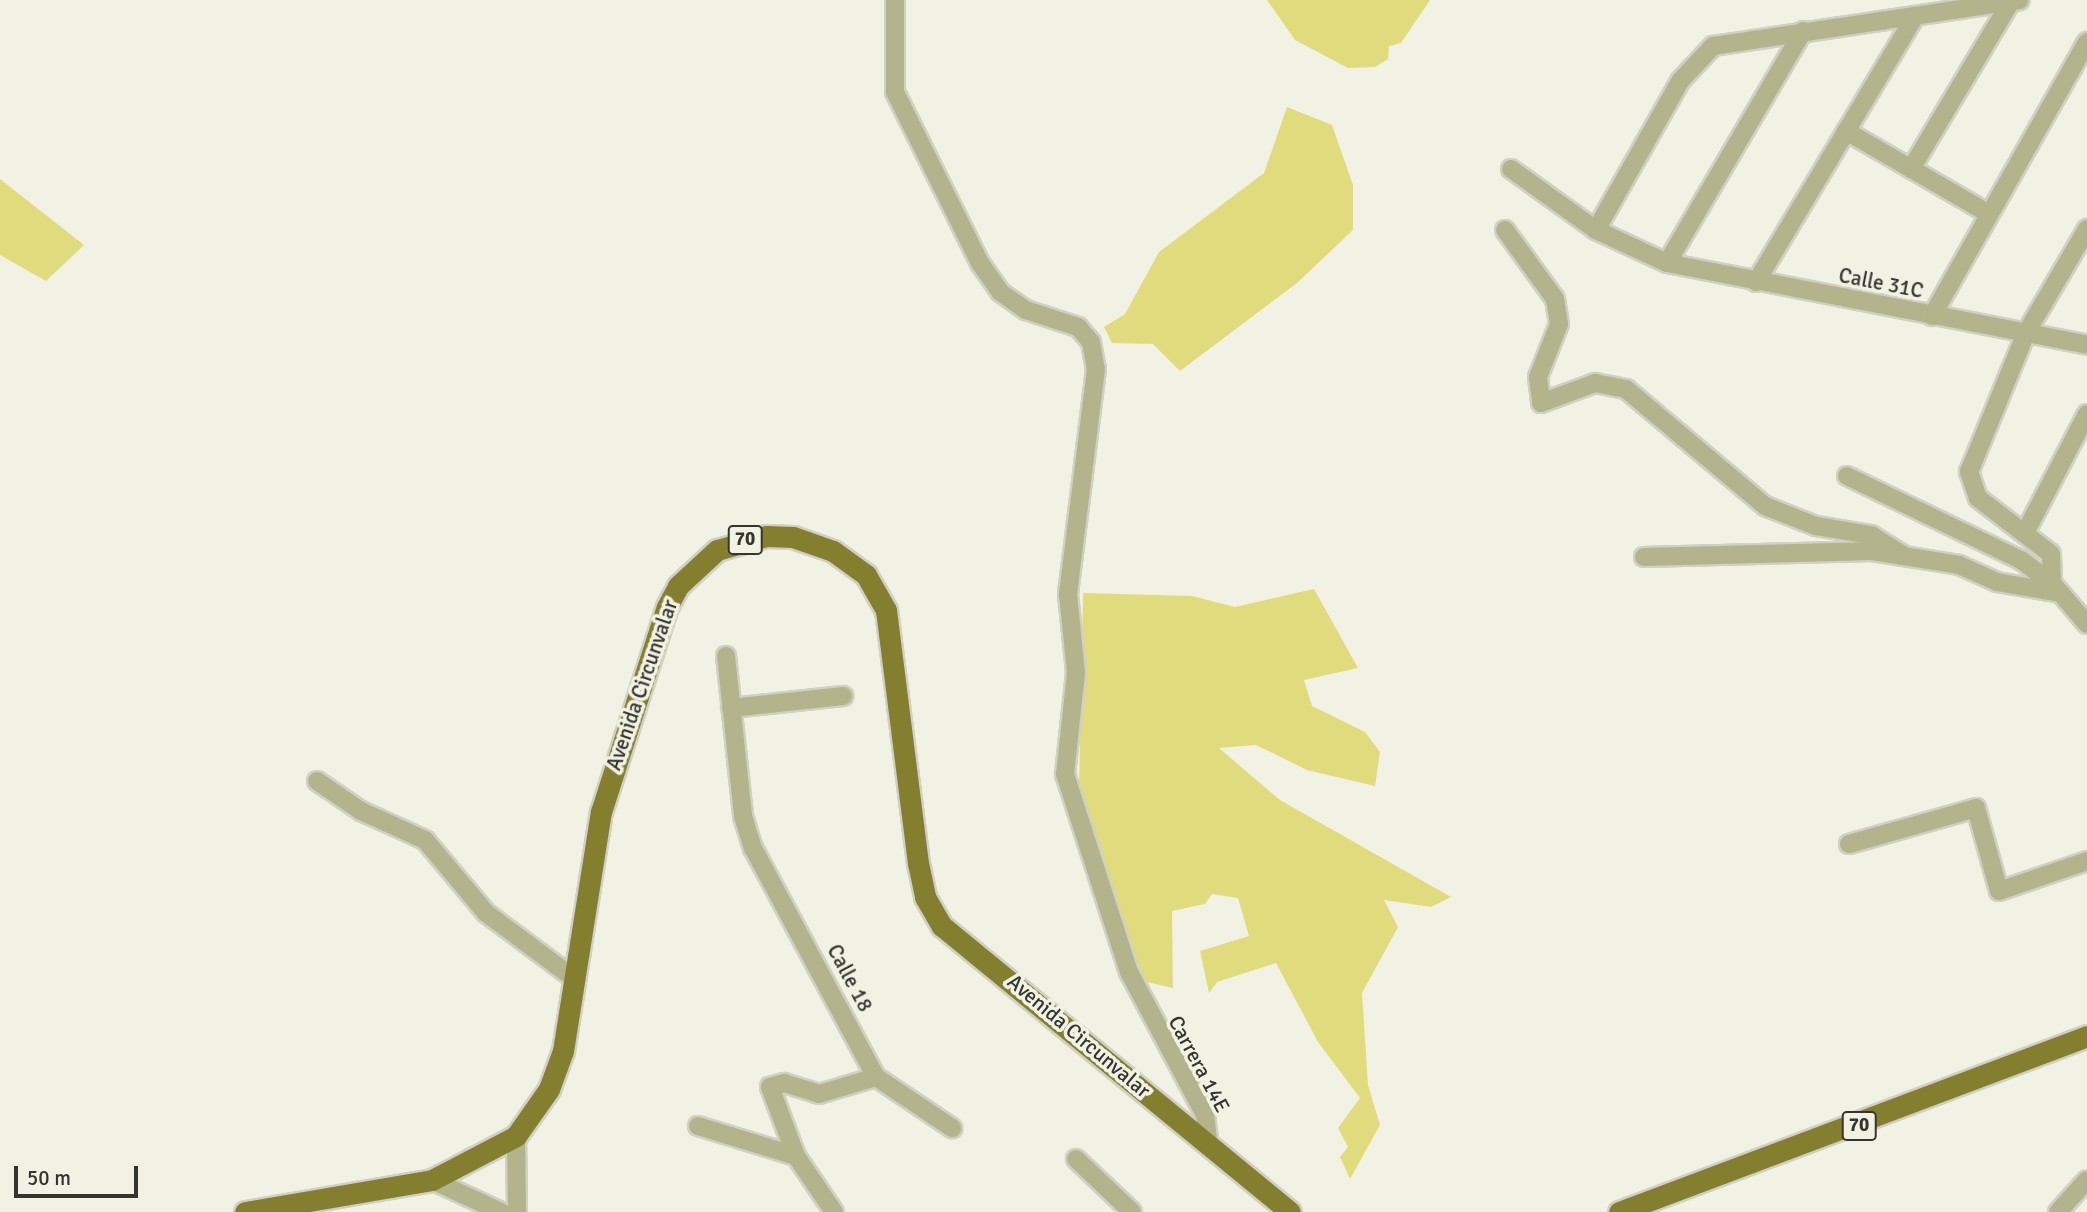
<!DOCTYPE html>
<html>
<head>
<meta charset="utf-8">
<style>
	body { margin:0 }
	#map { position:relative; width:2087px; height:1212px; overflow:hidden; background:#f2f2e4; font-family:Signika,sans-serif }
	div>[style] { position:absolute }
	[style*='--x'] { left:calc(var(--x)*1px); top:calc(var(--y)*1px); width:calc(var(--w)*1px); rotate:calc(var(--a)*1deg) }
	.green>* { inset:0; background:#e0dc7e }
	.roads { filter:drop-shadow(2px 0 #d0d0c4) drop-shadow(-2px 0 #d0d0c4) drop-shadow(0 2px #d0d0c4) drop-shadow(0 -2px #d0d0c4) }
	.street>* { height:18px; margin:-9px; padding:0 9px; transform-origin:9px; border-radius:9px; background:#b4b48c }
	.primary>* { height:21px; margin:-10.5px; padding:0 10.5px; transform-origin:10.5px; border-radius:10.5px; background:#837f2e }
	span { translate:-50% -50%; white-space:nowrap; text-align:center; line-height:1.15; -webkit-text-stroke:7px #f2f2e4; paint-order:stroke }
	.shield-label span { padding:2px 5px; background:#f2f2e4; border:2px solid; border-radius:5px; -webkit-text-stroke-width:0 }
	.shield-label { font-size:19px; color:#353530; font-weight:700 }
	.street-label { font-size:21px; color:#353530 }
	.scale { position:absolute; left:14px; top:1166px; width:124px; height:32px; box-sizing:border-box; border:4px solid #353530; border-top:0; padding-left:9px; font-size:21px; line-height:24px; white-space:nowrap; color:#353530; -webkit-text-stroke:5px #f2f2e4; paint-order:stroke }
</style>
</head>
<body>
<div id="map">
	<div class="green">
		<div style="clip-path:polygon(1267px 0,1430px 0,1401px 43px,1389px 46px,1388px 59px,1375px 67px,1348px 68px,1295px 40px)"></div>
		<div style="clip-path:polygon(1287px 107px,1332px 125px,1353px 185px,1353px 230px,1297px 283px,1180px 371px,1153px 344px,1112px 343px,1104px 327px,1125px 314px,1159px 252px,1264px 173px)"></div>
		<div style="clip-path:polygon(0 179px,84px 245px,46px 281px,0 255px)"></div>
		<div style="clip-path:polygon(1314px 589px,1358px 668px,1304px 680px,1312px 706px,1365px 732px,1380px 752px,1375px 786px,1307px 770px,1256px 745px,1219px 748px,1280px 800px,1451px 897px,1431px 907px,1384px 900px,1398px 927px,1362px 993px,1368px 1085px,1380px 1125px,1350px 1179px,1340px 1157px,1348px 1147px,1338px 1128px,1360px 1098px,1318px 1042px,1276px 963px,1217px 982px,1209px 993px,1200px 951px,1249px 936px,1238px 898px,1212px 894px,1205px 904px,1172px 911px,1173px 988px,1142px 981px,1079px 788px,1083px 593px,1192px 596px,1235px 607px)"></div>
	</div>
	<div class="roads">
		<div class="street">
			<div style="--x:895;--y:0;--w:92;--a:90"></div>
			<div style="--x:895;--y:92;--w:191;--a:63.6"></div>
			<div style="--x:980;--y:263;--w:35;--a:55"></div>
			<div style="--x:1000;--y:292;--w:32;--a:35"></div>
			<div style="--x:1026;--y:310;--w:55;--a:18.1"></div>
			<div style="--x:1078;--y:327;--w:20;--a:49"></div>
			<div style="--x:1091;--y:342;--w:27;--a:80"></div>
			<div style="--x:1096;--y:369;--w:227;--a:97.1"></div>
			<div style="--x:1068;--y:594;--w:79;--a:84.2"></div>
			<div style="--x:1076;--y:673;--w:102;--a:96.2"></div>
			<div style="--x:1065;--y:774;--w:208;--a:72.1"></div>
			<div style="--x:1129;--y:972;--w:162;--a:62"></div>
			<div style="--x:1205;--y:1115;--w:31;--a:83"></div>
			<div style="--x:1846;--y:131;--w:165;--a:30.1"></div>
			<div style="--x:1511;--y:169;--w:105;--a:35.7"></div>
			<div style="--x:1596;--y:230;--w:78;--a:24.9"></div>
			<div style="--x:1667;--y:263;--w:428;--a:11"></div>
			<div style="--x:1911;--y:169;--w:196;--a:-59.2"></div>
			<div style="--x:1505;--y:230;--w:85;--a:54.1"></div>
			<div style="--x:1555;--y:299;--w:25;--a:81"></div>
			<div style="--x:1559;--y:324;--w:57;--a:111.6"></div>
			<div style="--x:1538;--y:377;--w:26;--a:83"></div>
			<div style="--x:1541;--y:403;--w:58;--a:-20.3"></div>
			<div style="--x:1595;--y:383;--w:32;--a:11"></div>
			<div style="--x:1626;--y:389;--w:182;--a:40.1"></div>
			<div style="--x:1765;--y:506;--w:55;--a:21.4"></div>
			<div style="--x:1816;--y:526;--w:56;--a:9.3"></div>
			<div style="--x:1871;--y:535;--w:40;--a:32"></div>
			<div style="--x:1596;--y:230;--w:172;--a:-60.5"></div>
			<div style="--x:1681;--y:80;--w:47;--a:-46.7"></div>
			<div style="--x:1713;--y:46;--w:310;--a:-8.5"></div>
			<div style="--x:1667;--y:263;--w:269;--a:-59.6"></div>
			<div style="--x:1756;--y:282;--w:310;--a:-59.1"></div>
			<div style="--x:1932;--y:316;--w:315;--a:-60.5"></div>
			<div style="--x:1847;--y:476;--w:193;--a:25.8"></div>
			<div style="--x:2021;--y:560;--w:39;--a:37"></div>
			<div style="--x:2052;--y:583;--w:54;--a:49.5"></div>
			<div style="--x:2026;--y:531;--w:132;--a:-62.5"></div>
			<div style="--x:1644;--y:557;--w:228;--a:-1.5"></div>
			<div style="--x:1872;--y:551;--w:88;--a:9.1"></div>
			<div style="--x:1959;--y:565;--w:42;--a:24.1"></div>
			<div style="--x:1997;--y:582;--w:64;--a:9.9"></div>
			<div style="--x:2052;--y:583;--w:29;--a:-92"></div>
			<div style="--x:2051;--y:554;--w:92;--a:-142.5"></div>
			<div style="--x:1978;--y:498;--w:28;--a:-109"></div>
			<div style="--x:1969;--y:472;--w:150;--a:-67.7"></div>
			<div style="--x:2026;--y:333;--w:121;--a:-59.6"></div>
			<div style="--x:726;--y:656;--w:161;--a:83.9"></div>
			<div style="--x:743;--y:816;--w:34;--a:73"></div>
			<div style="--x:753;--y:848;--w:260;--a:61.8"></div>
			<div style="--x:876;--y:1077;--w:92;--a:33.9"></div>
			<div style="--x:731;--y:708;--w:113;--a:-6.1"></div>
			<div style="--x:317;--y:781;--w:53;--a:34.3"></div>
			<div style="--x:361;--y:811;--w:70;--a:24.4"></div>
			<div style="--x:425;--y:840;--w:95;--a:50.1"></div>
			<div style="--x:486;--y:913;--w:111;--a:36.6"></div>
			<div style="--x:1849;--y:844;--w:132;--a:-15.8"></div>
			<div style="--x:1976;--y:808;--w:86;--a:74.5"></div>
			<div style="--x:1999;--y:891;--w:93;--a:-18.8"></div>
			<div style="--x:698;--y:1126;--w:102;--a:17"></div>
			<div style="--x:516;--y:1136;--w:76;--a:89.2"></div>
			<div style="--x:1076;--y:1159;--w:77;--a:43.4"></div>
			<div style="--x:432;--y:1180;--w:76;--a:24.9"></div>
			<div style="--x:834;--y:1212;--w:68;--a:-124.2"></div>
			<div style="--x:796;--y:1156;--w:74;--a:-110.6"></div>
			<div style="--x:770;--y:1087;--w:15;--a:-16"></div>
			<div style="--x:784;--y:1083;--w:37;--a:17"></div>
			<div style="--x:819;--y:1094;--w:59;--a:-16.6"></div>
			<div style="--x:2058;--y:1212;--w:43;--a:-47.8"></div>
		</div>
		<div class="primary">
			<div style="--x:245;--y:1212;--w:190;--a:-9.7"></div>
			<div style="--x:432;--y:1180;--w:95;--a:-27.6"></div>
			<div style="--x:516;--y:1136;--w:57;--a:-54.9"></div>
			<div style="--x:549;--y:1089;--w:40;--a:-69.8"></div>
			<div style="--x:563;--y:1051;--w:242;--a:-81"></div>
			<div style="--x:601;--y:812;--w:215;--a:-72.2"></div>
			<div style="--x:667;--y:607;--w:24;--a:-62"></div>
			<div style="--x:678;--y:586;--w:53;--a:-42.7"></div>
			<div style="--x:717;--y:550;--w:51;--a:-15.9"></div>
			<div style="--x:766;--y:536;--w:27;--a:2"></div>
			<div style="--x:793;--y:537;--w:42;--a:19.3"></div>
			<div style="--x:833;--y:551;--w:41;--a:36"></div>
			<div style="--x:866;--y:575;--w:40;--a:60.3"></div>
			<div style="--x:886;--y:610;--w:255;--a:82.8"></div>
			<div style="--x:918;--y:863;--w:35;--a:78"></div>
			<div style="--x:925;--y:897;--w:34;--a:60"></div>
			<div style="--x:942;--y:926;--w:450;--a:39.4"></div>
			<div style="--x:1619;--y:1212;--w:500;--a:-20.6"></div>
		</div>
	</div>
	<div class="shield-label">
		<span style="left:745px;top:540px">70</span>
		<span style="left:1859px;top:1126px">70</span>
	</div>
	<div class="street-label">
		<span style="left:1881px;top:283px;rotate:11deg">Calle 31C</span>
		<span style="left:642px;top:685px;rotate:-71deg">Avenida Circunvalar</span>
		<span style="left:850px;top:978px;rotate:62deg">Calle 18</span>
		<span style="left:1079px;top:1036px;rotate:40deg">Avenida Circunvalar</span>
		<span style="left:1199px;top:1064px;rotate:62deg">Carrera 14E</span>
	</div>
	<div class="scale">50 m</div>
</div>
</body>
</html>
